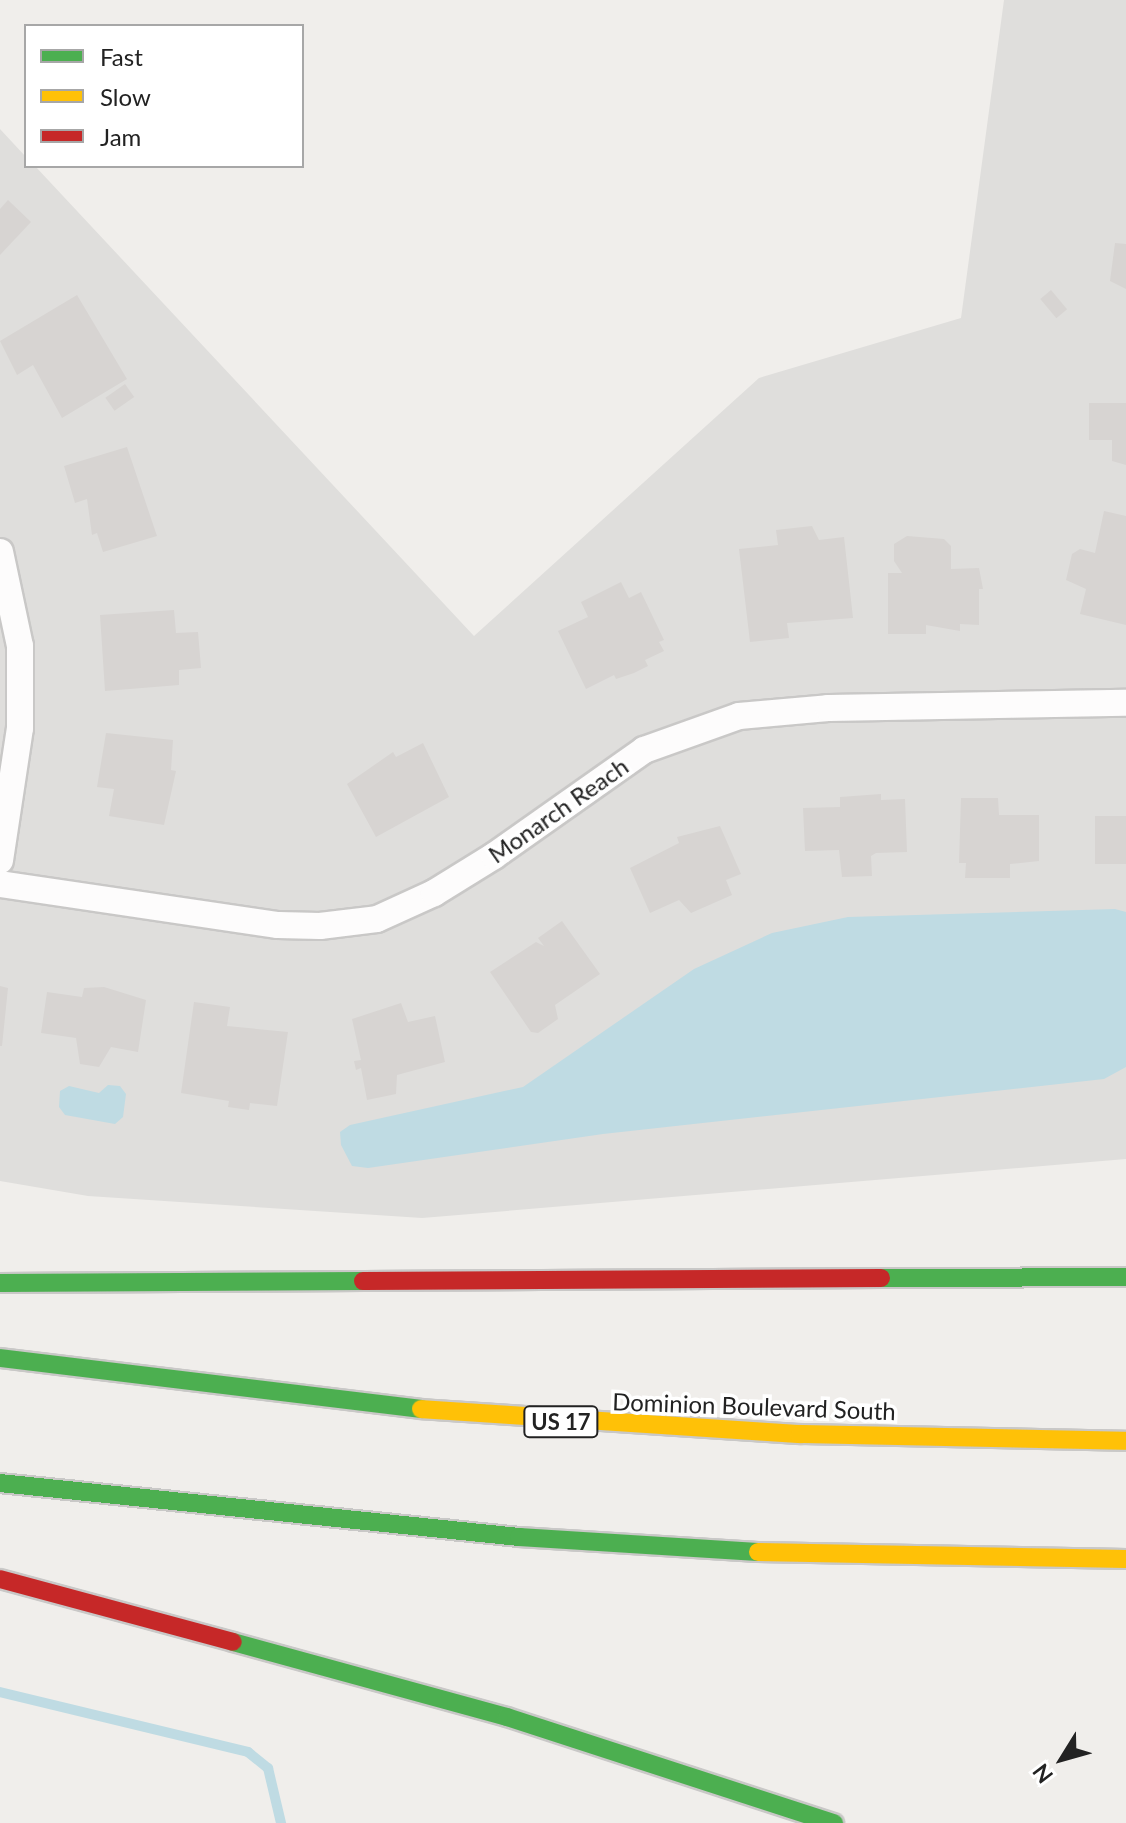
<!DOCTYPE html>
<html>
<head>
<meta charset="utf-8">
<style>
	body { margin:0 }
	#map { position:relative; width:1126px; height:1823px; overflow:hidden; background:#f0eeeb; font-family:Lato,sans-serif }
	div>[style] { position:absolute }
	[style*='--x'] { left:calc(var(--x)*1px); top:calc(var(--y)*1px); width:calc(var(--w)*1px); rotate:calc(var(--a)*1deg) }
	.residential>* { inset:0; background:#dfdedc }
	.water>* { inset:0; background:#bfdbe3 }
	.stream>* { height:10px; margin:-5px; padding:0 5px; transform-origin:5px; border-radius:5px; background:#bfdbe3 }
	.building>* { inset:0; background:#d7d4d2; transform-origin:0 0 }
	.roads { filter:drop-shadow(2px 0 #c9c8c7) drop-shadow(-2px 0 #c9c8c7) drop-shadow(0 2px #c9c8c7) drop-shadow(0 -2px #c9c8c7) }
	.street>* { height:26px; margin:-13px; padding:0 13px; transform-origin:13px; border-radius:13px; background:#fdfcfc }
	.fast>* { height:18px; margin:-9px; padding:0 9px; transform-origin:9px; border-radius:9px; background:#4caf50 }
	.slow>* { height:18px; margin:-9px; padding:0 9px; transform-origin:9px; border-radius:9px; background:#ffc107 }
	.jam>* { height:18px; margin:-9px; padding:0 9px; transform-origin:9px; border-radius:9px; background:#c62828 }
	span { translate:-50% -50%; white-space:nowrap; text-align:center; line-height:1.15; -webkit-text-stroke:7px #fff; paint-order:stroke }
	.shield-label span { padding:2px 6px; background:#fff; border:2px solid; border-radius:6px; -webkit-text-stroke-width:0 }
	.shield-label { font-size:22px; color:#222; font-weight:700 }
	.street-label { font-size:24px; color:#222 }
	.legend { position:absolute; left:24px; top:24px; width:280px; height:144px; box-sizing:border-box; background:#fff; border:2px solid #a7a7a7; margin:0; padding:10px 14px; list-style:none; font-size:24px; color:#222 }
	.legend li { display:flex; align-items:center; gap:16px; height:40px }
	.legend b { width:40px; border:2px solid #a7a7a7 }
	.north { position:absolute; left:1022px; top:1719px; width:80px; height:80px; -webkit-text-stroke:6px #fff; paint-order:stroke; rotate:233deg; font-size:22px; font-weight:700; line-height:32px; text-align:center; color:#222 }
	.north::after { content:''; display:block; margin:auto; width:28px; height:36px; background:#222; clip-path:polygon(50% 0,100% 100%,50% 72%,0 100%) }
</style>
</head>
<body>
<div id="map">
	<div class="residential">
		<div style="clip-path:polygon(1004px 0,1126px 0,1126px 1159px,422px 1218px,88px 1196px,0 1181px,0 129px,26px 157px,26px 166px,35px 166px,474px 636px,759px 378px,961px 318px)"></div>
	</div>
	<div class="water">
		<div style="clip-path:polygon(1115px 909px,1126px 912px,1126px 1067px,1104px 1079px,603px 1134px,368px 1168px,352px 1166px,341px 1145px,340px 1132px,350px 1125px,523px 1087px,694px 969px,772px 933px,848px 917px)"></div>
		<div style="clip-path:polygon(108px 1085px,120px 1086px,126px 1094px,123px 1117px,115px 1124px,65px 1115px,59px 1107px,60px 1091px,69px 1086px,99px 1093px)"></div>
	</div>
	<div class="stream">
		<div style="--x:0;--y:1692;--w:255;--a:13.6"></div>
		<div style="--x:248;--y:1752;--w:26;--a:39"></div>
		<div style="--x:268;--y:1768;--w:57;--a:76.7"></div>
	</div>
	<div class="building">
		<div style="clip-path:polygon(8px 200px,31px 222px,0 255px,0 209px)"></div>
		<div style="clip-path:polygon(1115px 243px,1126px 244px,1126px 289px,1110px 281px)"></div>
		<div style="left:1051px;top:290px;width:25px;height:14px;rotate:50deg"></div>
		<div style="clip-path:polygon(77px 295px,127px 379px,62px 418px,33px 365px,17px 375px,0 341px)"></div>
		<div style="left:125px;top:384px;width:16px;height:24px;rotate:55deg"></div>
		<div style="clip-path:polygon(1089px 403px,1126px 403px,1126px 465px,1112px 461px,1112px 440px,1089px 440px)"></div>
		<div style="clip-path:polygon(127px 447px,157px 536px,103px 552px,97px 533px,92px 535px,87px 499px,75px 503px,64px 466px)"></div>
		<div style="clip-path:polygon(1104px 511px,1126px 516px,1126px 625px,1080px 614px,1086px 589px,1066px 580px,1072px 554px,1080px 549px,1095px 553px)"></div>
		<div style="clip-path:polygon(812px 526px,819px 540px,844px 537px,853px 618px,787px 623px,789px 638px,750px 642px,739px 549px,778px 545px,776px 530px)"></div>
		<div style="clip-path:polygon(907px 536px,944px 539px,951px 546px,951px 569px,979px 568px,983px 589px,979px 589px,979px 625px,960px 624px,960px 631px,926px 625px,926px 634px,888px 634px,888px 573px,902px 573px,894px 561px,894px 544px)"></div>
		<div style="clip-path:polygon(621px 582px,629px 598px,641px 592px,664px 640px,659px 642px,664px 651px,645px 660px,648px 666px,634px 673px,616px 679px,614px 675px,586px 689px,558px 631px,588px 617px,581px 602px)"></div>
		<div style="clip-path:polygon(174px 610px,176px 633px,198px 632px,201px 668px,179px 670px,179px 685px,105px 691px,100px 615px)"></div>
		<div style="clip-path:polygon(106px 733px,173px 740px,171px 770px,176px 771px,164px 825px,109px 816px,114px 789px,97px 787px)"></div>
		<div style="clip-path:polygon(423px 743px,449px 797px,376px 837px,347px 784px,393px 752px,396px 757px)"></div>
		<div style="clip-path:polygon(881px 794px,881px 800px,905px 799px,907px 852px,876px 853px,871px 856px,872px 876px,842px 877px,839px 850px,805px 851px,803px 808px,840px 807px,840px 797px)"></div>
		<div style="clip-path:polygon(961px 798px,998px 798px,999px 815px,1039px 815px,1039px 861px,1010px 864px,1010px 878px,965px 878px,966px 863px,959px 863px)"></div>
		<div style="left:1095px;top:816px;width:31px;height:48px"></div>
		<div style="clip-path:polygon(720px 826px,741px 874px,726px 880px,732px 895px,691px 913px,679px 900px,650px 913px,630px 868px,679px 843px,677px 837px)"></div>
		<div style="clip-path:polygon(562px 921px,600px 974px,555px 1005px,558px 1019px,538px 1033px,531px 1032px,490px 972px,536px 942px,544px 946px,538px 938px)"></div>
		<div style="clip-path:polygon(0 986px,8px 988px,2px 1046px,0 1046px)"></div>
		<div style="clip-path:polygon(104px 987px,146px 1000px,138px 1052px,111px 1047px,99px 1067px,80px 1064px,76px 1038px,41px 1033px,47px 992px,82px 997px,84px 988px)"></div>
		<div style="clip-path:polygon(194px 1002px,230px 1007px,227px 1026px,288px 1032px,277px 1106px,250px 1103px,249px 1110px,228px 1107px,229px 1101px,181px 1093px)"></div>
		<div style="clip-path:polygon(401px 1003px,408px 1022px,435px 1016px,445px 1062px,397px 1075px,396px 1094px,367px 1100px,361px 1068px,356px 1070px,354px 1061px,361px 1060px,352px 1019px)"></div>
	</div>
	<div class="roads">
		<div class="street">
			<div style="--x:0;--y:552;--w:96;--a:78"></div>
			<div style="--x:20;--y:646;--w:82;--a:90"></div>
			<div style="--x:20;--y:728;--w:134;--a:98.6"></div>
			<div style="--x:0;--y:884;--w:281;--a:8.4"></div>
			<div style="--x:278;--y:925;--w:42;--a:1.4"></div>
			<div style="--x:320;--y:926;--w:57;--a:-7"></div>
			<div style="--x:377;--y:919;--w:63;--a:-24.5"></div>
			<div style="--x:434;--y:893;--w:70;--a:-31.7"></div>
			<div style="--x:494;--y:856;--w:184;--a:-35.2"></div>
			<div style="--x:644;--y:750;--w:101;--a:-19.7"></div>
			<div style="--x:739;--y:716;--w:89;--a:-5.1"></div>
			<div style="--x:828;--y:708;--w:298;--a:-1"></div>
		</div>
		<div class="fast">
			<div style="--x:881;--y:1278;--w:245;--a:-0.2"></div>
			<div style="--x:0;--y:1283;--w:363;--a:-0.3"></div>
			<div style="--x:0;--y:1358;--w:424;--a:6.9"></div>
			<div style="--x:0;--y:1483;--w:522;--a:5.94"></div>
			<div style="--x:519;--y:1537;--w:239;--a:3.6"></div>
			<div style="--x:233;--y:1642;--w:284;--a:15.3"></div>
			<div style="--x:507;--y:1717;--w:344;--a:18"></div>
		</div>
		<div class="slow">
			<div style="--x:421;--y:1409;--w:380;--a:3.8"></div>
			<div style="--x:800;--y:1434;--w:326;--a:1.2"></div>
			<div style="--x:758;--y:1552;--w:368;--a:1.1"></div>
		</div>
		<div class="jam">
			<div style="--x:363;--y:1281;--w:518;--a:-0.33"></div>
			<div style="--x:0;--y:1579;--w:241;--a:15.1"></div>
		</div>
	</div>
	<div class="shield-label">
		<span style="left:561px;top:1422px">US 17</span>
	</div>
	<div class="street-label">
		<span style="left:558px;top:810px;rotate:-35deg">Monarch Reach</span>
		<span style="left:754px;top:1406px;rotate:2deg">Dominion Boulevard South</span>
	</div>
	<ul class="legend">
	<li><b style="height:10px;background:#4caf50"></b>Fast</li>
	<li><b style="height:10px;background:#ffc107"></b>Slow</li>
	<li><b style="height:10px;background:#c62828"></b>Jam</li>
	</ul>
	<div class="north">N</div>
</div>
</body>
</html>
